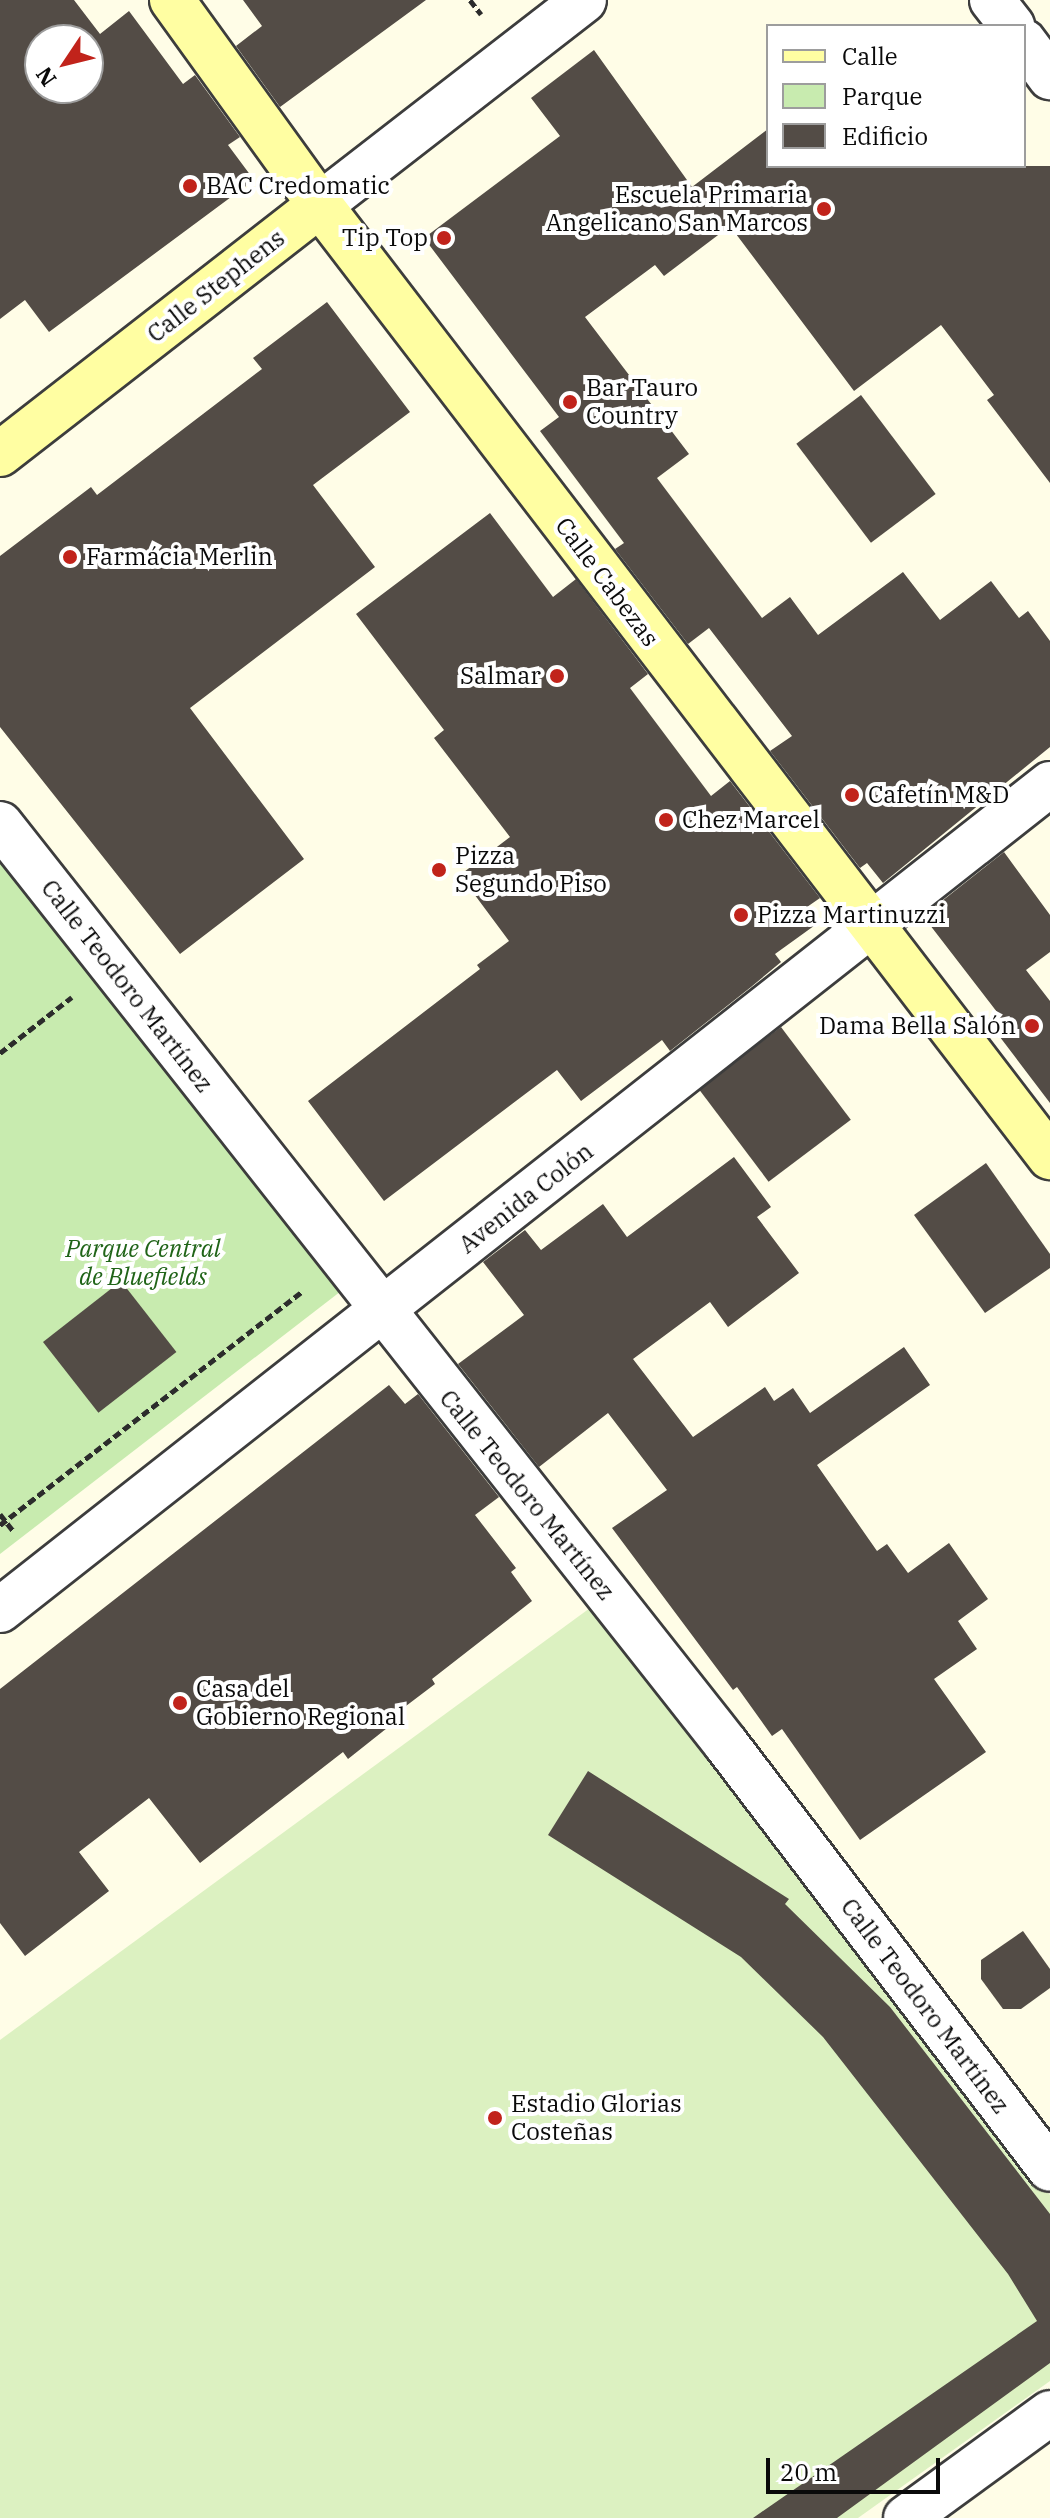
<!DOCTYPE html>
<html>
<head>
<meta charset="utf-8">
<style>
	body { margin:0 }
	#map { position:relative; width:1050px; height:2518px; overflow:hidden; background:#fffde7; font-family:"IBM Plex Serif",serif }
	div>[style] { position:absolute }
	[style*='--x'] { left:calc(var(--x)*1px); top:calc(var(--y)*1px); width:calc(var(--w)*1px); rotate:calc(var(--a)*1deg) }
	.green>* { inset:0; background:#c8ebaf }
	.pitch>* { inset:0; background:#dcf1c1 }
	.building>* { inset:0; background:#534c46; transform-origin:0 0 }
	.path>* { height:5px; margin-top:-2.5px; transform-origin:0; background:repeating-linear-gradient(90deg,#2c2c2c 0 8px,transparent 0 12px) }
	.roads { filter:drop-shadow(2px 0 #3d3d3d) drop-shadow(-2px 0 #3d3d3d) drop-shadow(0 2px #3d3d3d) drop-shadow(0 -2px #3d3d3d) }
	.street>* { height:44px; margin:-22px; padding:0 22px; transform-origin:22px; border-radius:22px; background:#fff }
	.secondary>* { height:44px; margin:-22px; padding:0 22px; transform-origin:22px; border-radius:22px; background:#fffea2 }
	.dots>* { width:22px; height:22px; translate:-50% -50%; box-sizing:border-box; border:4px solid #fff; border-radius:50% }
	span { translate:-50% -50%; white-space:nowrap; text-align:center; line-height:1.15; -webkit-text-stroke:8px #fff; paint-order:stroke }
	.poi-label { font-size:24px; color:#0a0a0a }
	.left { translate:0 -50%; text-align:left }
	.right { translate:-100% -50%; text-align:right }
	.street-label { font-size:24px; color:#0a0a0a }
	.park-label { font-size:24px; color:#206418; font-style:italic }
	.legend { position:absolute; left:766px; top:24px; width:260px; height:144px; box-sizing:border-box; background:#fff; border:2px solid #9d9d9d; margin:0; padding:10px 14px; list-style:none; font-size:24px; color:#0a0a0a }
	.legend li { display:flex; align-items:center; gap:16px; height:40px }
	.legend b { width:40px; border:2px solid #9d9d9d }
	.north { position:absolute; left:24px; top:24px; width:80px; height:80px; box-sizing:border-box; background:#fff; border:2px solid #9d9d9d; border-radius:50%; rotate:235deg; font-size:22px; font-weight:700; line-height:32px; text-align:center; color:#0a0a0a }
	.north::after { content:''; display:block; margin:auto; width:28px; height:36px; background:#c1231b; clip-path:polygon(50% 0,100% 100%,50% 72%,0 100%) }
	.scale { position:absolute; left:766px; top:2458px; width:174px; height:36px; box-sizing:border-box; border:4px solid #0a0a0a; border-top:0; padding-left:10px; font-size:24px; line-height:28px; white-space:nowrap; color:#0a0a0a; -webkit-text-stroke:6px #fff; paint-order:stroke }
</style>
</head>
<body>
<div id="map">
	<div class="green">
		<div style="clip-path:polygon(0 841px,345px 1288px,0 1554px)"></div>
	</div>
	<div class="pitch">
		<div style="clip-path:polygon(590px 1608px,1050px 2195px,1050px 2381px,858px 2518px,0 2518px,0 2040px)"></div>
	</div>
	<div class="building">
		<div style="clip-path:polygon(evenodd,0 0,74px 0,100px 34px,129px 11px,183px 84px,195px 75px,240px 137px,228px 145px,254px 180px,49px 332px,25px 300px,0 319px,0 0,40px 40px,88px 40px,88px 88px,40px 88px,40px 40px)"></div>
		<div style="clip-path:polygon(243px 0,426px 0,280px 107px,236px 46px,262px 26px)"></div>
		<div style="clip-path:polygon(594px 50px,692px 187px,768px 129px,768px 166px,1050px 166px,1050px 483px,987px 400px,994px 395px,941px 325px,854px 391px,730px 226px,664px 276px,655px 265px,585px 317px,689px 454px,657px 478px,762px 618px,790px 597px,818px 635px,903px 572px,940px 620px,991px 581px,1019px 618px,1028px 611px,1050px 641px,1050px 747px,883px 883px,867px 863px,860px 868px,770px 751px,792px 736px,709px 628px,688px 644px,615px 549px,624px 543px,540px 431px,559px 417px,424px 238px,560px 136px,531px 98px)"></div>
		<div style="clip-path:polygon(327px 302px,410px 412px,313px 485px,375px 567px,190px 708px,304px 859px,180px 954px,0 727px,0 556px,91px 487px,97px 495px,262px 369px,253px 358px)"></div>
		<div style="left:861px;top:395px;width:124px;height:81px;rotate:53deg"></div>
		<div style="clip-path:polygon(490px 513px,553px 597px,576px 579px,648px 674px,630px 688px,711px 796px,730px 781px,820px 898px,807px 907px,818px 923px,775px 954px,781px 962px,751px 987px,670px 1051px,662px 1040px,581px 1101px,557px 1070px,384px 1201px,308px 1101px,480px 969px,477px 965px,509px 941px,460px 875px,510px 837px,434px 738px,444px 730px,356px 614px)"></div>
		<div style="clip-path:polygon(1004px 852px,1050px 915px,1050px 952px,1026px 970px,1050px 1001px,1050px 1103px,987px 1020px,997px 1012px,923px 916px)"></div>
		<div style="left:781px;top:1027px;width:116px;height:103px;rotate:53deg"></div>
		<div style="clip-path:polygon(734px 1157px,771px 1207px,757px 1217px,799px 1273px,728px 1327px,710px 1302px,633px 1359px,693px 1437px,765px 1387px,774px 1401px,793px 1388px,810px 1413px,904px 1347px,930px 1385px,817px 1465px,877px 1551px,887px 1544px,908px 1573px,949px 1543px,988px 1599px,958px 1621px,977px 1649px,934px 1679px,986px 1752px,860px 1840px,782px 1729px,772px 1736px,737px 1687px,733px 1690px,612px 1528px,667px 1490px,608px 1413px,539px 1467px,458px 1364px,524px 1315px,483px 1262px,525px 1230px,541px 1250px,603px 1204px,627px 1237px)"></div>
		<div style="clip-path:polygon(986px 1163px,1050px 1254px,1050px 1268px,985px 1313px,914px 1215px)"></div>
		<div style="left:121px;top:1281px;width:90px;height:99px;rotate:52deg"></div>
		<div style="clip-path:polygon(389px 1385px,405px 1404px,418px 1394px,499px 1497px,475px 1515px,516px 1568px,511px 1572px,532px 1601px,432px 1679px,435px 1684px,402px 1709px,406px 1713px,348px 1759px,343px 1752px,200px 1863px,149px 1798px,79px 1852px,109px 1891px,25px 1956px,0 1923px,0 1689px)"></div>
		<div style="clip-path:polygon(588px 1771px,789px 1899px,785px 1904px,890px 2007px,1050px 2214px,1050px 2363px,837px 2518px,753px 2518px,1037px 2321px,1008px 2274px,823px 2037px,741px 1957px,548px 1835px)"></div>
		<div style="clip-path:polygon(1023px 1931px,1050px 1969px,1050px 1988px,1021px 2009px,1003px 2009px,981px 1979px,981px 1960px)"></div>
	</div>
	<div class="path">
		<div style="--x:470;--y:0;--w:18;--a:52"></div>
		<div style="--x:0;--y:1053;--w:91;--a:-37.9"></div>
		<div style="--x:0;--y:1514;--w:23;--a:52"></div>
		<div style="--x:0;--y:1525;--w:381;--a:-37.7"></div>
	</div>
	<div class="roads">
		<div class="street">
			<div style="--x:992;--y:0;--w:33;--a:52"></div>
			<div style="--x:1024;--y:42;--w:44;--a:53.4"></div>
			<div style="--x:320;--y:205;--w:334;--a:-37.8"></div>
			<div style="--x:0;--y:824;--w:1172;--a:51.72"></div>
			<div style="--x:726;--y:1744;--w:534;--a:52.68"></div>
			<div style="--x:0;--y:1610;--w:1336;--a:-38.19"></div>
			<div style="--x:906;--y:2518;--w:178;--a:-36.1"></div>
		</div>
		<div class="secondary">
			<div style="--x:172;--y:0;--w:253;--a:54.2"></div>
			<div style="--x:320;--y:205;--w:1200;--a:52.52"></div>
			<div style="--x:0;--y:454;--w:405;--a:-37.9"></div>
		</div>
	</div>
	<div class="dots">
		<div style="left:190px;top:186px;background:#c1231b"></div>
		<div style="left:824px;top:209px;background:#c1231b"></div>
		<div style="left:444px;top:238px;background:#c1231b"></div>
		<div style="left:570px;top:402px;background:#c1231b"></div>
		<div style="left:70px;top:557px;background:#c1231b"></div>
		<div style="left:557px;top:676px;background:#c1231b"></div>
		<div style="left:852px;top:795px;background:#c1231b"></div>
		<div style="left:666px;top:820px;background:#c1231b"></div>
		<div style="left:439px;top:870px;background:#c1231b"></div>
		<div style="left:741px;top:915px;background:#c1231b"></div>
		<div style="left:1032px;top:1026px;background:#c1231b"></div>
		<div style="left:180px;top:1703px;background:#c1231b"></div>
		<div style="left:495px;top:2118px;background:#c1231b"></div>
	</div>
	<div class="poi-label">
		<span class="left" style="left:206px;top:186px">BAC Credomatic</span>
		<span class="right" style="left:808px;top:209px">Escuela Primaria<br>Angelicano San Marcos</span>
		<span class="right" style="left:428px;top:238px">Tip Top</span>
		<span class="left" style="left:586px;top:402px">Bar Tauro<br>Country</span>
		<span class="left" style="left:86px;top:557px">Farmácia Merlin</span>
		<span class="right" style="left:541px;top:676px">Salmar</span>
		<span class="left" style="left:868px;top:795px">Cafetín M&amp;D</span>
		<span class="left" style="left:682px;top:820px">Chez Marcel</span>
		<span class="left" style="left:455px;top:870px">Pizza<br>Segundo Piso</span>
		<span class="left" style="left:757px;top:915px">Pizza Martinuzzi</span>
		<span class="right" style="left:1016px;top:1026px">Dama Bella Salón</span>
		<span class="left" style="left:196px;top:1703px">Casa del<br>Gobierno Regional</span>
		<span class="left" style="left:511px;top:2118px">Estadio Glorias<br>Costeñas</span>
	</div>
	<div class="street-label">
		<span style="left:216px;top:286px;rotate:-38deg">Calle Stephens</span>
		<span style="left:607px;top:582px;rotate:53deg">Calle Cabezas</span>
		<span style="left:127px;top:986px;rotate:52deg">Calle Teodoro Martínez</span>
		<span style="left:526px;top:1198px;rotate:-38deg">Avenida Colón</span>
		<span style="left:527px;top:1495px;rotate:51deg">Calle Teodoro Martínez</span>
		<span style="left:925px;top:2006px;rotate:53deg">Calle Teodoro Martínez</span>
	</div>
	<div class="park-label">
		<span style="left:143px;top:1263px">Parque Central<br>de Bluefields</span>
	</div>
	<ul class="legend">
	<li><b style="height:10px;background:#fffea2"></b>Calle</li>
	<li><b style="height:22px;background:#c8ebaf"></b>Parque</li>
	<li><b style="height:22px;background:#534c46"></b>Edificio</li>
	</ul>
	<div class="north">N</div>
	<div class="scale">20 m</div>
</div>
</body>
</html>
